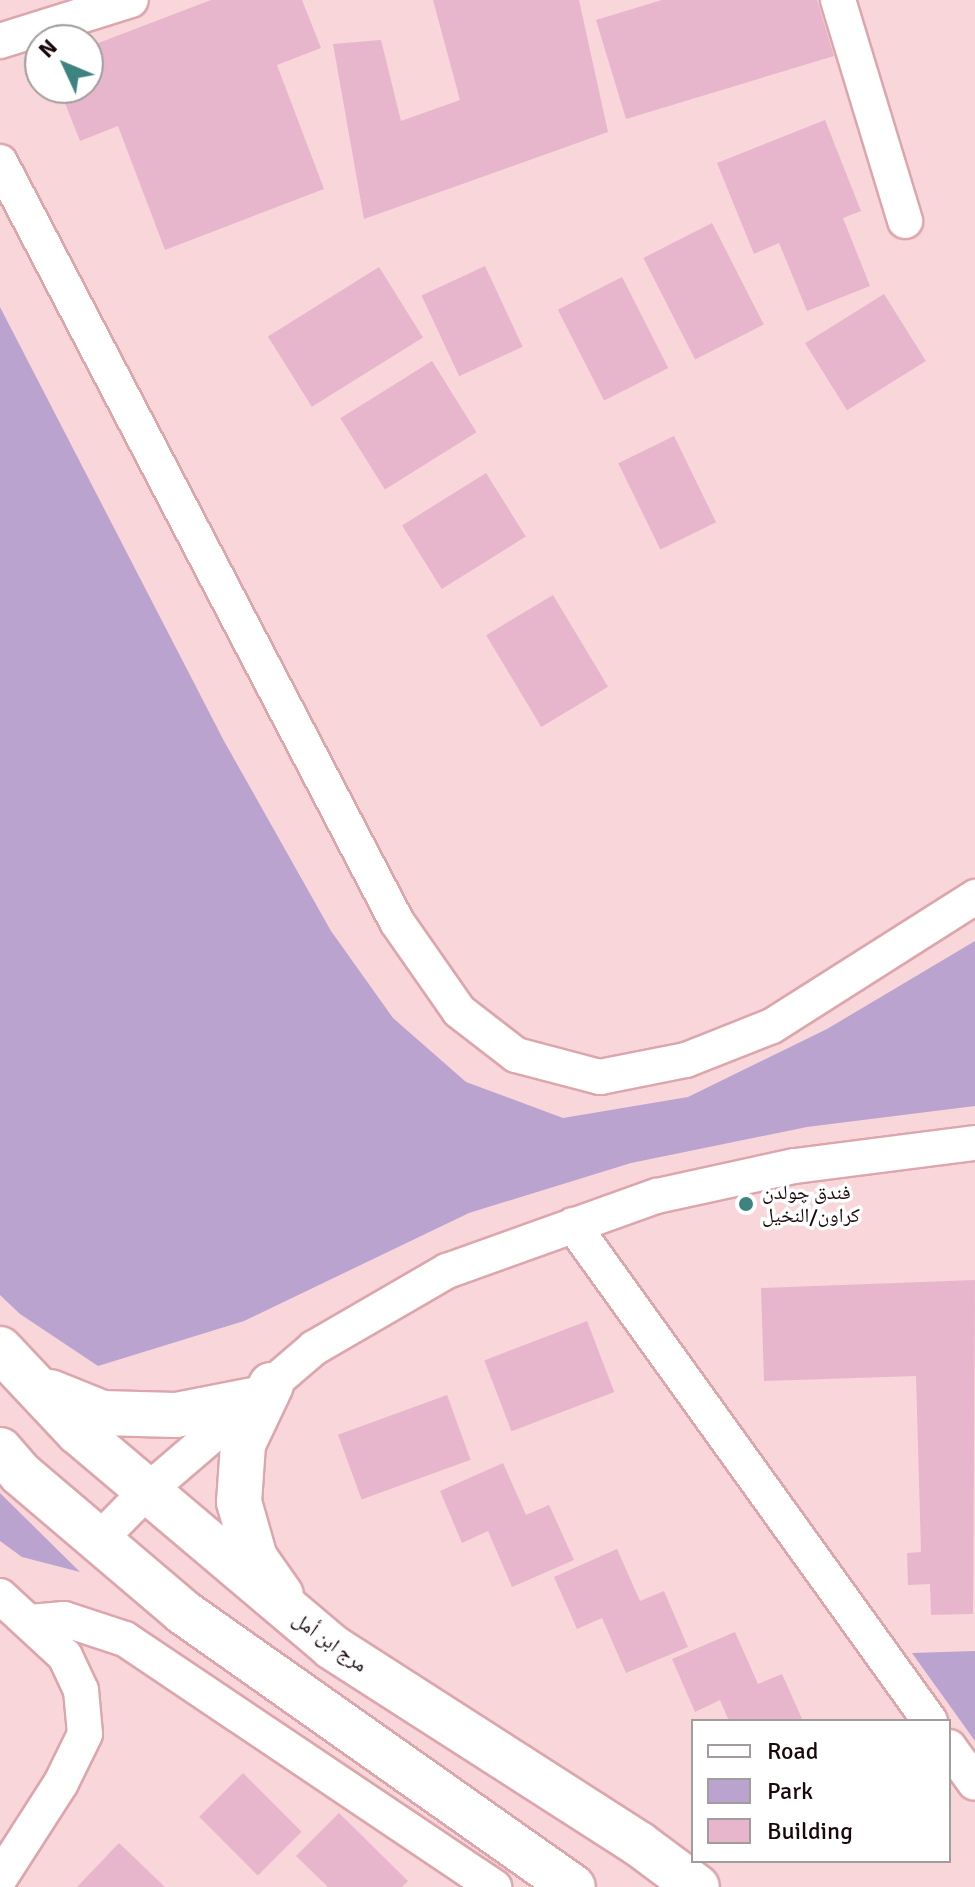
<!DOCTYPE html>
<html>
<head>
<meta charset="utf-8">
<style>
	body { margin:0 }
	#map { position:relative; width:975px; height:1887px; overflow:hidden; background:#f8d6da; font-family:Signika,"Noto Naskh Arabic",sans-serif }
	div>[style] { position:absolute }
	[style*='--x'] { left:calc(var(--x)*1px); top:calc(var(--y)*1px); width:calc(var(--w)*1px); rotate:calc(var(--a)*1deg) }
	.green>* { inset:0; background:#bba3cf }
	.building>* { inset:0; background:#e8b6cc; transform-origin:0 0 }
	.roads { filter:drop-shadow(2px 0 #dca6ad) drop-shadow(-2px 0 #dca6ad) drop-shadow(0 2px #dca6ad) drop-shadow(0 -2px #dca6ad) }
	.street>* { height:34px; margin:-17px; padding:0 17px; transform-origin:17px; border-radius:17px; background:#fff }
	.secondary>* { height:44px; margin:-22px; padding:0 22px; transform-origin:22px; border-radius:22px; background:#fff }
	.dots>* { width:22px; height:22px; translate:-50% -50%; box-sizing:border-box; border:4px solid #fff; border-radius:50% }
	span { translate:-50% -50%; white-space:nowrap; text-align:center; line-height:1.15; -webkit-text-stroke:7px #fff; paint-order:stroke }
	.poi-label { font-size:20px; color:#1a080b }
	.left { translate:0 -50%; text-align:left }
	.street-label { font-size:20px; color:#1a080b }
	.legend { position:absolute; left:691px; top:1719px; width:260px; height:144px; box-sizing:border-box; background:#fff; border:2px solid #a39c9d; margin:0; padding:10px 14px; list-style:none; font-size:24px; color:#1a080b }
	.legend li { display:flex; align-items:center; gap:16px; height:40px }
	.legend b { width:40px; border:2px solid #a39c9d }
	.north { position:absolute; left:24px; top:24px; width:80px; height:80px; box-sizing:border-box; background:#fff; border:2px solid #a39c9d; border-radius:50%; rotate:314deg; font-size:22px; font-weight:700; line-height:32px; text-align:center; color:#1a080b }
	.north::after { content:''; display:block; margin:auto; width:28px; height:36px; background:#3d8480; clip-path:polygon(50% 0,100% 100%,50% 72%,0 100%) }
</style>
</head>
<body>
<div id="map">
	<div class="green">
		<div style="clip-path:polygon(0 307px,224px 741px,331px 931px,393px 1018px,466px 1082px,563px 1118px,688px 1097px,827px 1029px,975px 941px,975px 1106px,807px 1127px,631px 1163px,469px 1213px,244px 1321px,98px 1366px,20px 1314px,0 1295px)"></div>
		<div style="clip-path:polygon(0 1493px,80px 1572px,22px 1557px,0 1541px)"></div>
		<div style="clip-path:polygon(975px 1651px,975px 1741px,912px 1653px)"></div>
	</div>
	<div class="building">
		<div style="clip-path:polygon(211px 0,302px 0,321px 48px,277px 65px,324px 189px,165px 250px,118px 126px,80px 141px,59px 88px,88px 88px,88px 47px)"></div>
		<div style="clip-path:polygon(433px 0,579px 0,608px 132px,364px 219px,333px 44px,381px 40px,401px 121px,460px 100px)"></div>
		<div style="clip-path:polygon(662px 0,817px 0,834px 56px,626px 119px,596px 20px)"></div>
		<div style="clip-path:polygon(825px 120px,861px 211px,843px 218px,870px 286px,807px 311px,779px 243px,754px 254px,717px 163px)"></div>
		<div style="left:712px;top:223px;width:114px;height:77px;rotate:63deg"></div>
		<div style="left:485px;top:266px;width:89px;height:70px;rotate:65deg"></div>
		<div style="left:379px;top:267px;width:83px;height:131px;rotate:58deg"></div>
		<div style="left:622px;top:277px;width:102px;height:72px;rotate:63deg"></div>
		<div style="left:884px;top:294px;width:79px;height:93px;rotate:58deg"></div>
		<div style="left:432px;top:361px;width:84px;height:108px;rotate:58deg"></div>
		<div style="left:674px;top:436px;width:96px;height:62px;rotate:64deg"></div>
		<div style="left:486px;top:473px;width:75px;height:99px;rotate:58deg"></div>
		<div style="left:553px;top:595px;width:107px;height:78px;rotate:59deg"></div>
		<div style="clip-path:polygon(975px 1280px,973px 1614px,931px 1615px,930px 1584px,908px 1585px,907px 1553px,921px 1552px,916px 1376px,764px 1381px,761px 1288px)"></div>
		<div style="left:587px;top:1321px;width:76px;height:110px;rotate:69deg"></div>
		<div style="left:447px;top:1395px;width:69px;height:116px;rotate:70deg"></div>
		<div style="clip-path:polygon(503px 1463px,526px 1515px,549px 1505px,574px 1560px,512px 1587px,488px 1531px,462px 1543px,440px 1491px)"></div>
		<div style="clip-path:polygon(617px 1549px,640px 1601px,664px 1591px,688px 1647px,626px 1673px,602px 1618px,577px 1629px,554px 1577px)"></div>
		<div style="clip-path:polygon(735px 1632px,758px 1684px,782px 1674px,803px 1721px,729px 1721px,720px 1700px,695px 1712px,672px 1659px)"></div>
		<div style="left:243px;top:1773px;width:83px;height:62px;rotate:45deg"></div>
		<div style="clip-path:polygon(339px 1813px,408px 1881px,402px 1887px,328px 1887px,296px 1856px)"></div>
		<div style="clip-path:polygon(119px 1843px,165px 1887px,77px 1887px)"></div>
	</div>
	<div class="roads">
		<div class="street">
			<div style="--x:838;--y:0;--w:231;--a:73.1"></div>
			<div style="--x:0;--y:41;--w:137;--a:-17.4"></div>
			<div style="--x:0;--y:162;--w:857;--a:62.42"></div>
			<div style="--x:397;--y:922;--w:108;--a:55.1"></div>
			<div style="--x:459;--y:1011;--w:72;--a:37.7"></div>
			<div style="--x:516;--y:1055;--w:87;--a:14.7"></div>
			<div style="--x:600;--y:1077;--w:88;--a:-11.2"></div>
			<div style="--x:686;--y:1060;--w:92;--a:-21.6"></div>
			<div style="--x:772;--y:1026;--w:241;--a:-32.4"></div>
			<div style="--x:573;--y:1225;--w:611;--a:54.26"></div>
			<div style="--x:99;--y:1540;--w:67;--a:-45.6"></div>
			<div style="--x:146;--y:1492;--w:221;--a:-40.6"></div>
			<div style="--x:314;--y:1348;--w:154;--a:-30.1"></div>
			<div style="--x:447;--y:1271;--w:223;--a:-19.7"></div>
			<div style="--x:657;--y:1196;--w:141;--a:-12.3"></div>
			<div style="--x:795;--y:1166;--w:181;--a:-7.3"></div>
			<div style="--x:0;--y:1596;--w:88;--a:42.7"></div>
			<div style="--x:65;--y:1656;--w:38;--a:65"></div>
			<div style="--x:81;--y:1690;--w:44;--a:84.8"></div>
			<div style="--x:85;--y:1734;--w:55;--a:116.1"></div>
			<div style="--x:61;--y:1783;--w:113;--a:122.7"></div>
			<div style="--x:30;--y:1622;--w:34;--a:-5"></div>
			<div style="--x:64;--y:1619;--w:64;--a:18.2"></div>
			<div style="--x:125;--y:1639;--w:445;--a:33.9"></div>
			<div style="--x:949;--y:1747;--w:44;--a:54.2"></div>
		</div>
		<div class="secondary">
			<div style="--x:0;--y:1349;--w:114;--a:46.8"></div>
			<div style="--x:78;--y:1432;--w:333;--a:40.2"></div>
			<div style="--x:332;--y:1647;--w:365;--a:32.7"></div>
			<div style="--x:639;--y:1844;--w:72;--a:36.6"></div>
			<div style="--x:271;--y:1385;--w:65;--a:115.4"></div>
			<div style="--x:243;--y:1444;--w:58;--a:93.9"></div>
			<div style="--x:239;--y:1502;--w:58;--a:74.1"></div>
			<div style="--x:255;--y:1558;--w:45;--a:54.9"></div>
			<div style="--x:50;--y:1392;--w:56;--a:22"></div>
			<div style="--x:102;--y:1413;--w:74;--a:1.5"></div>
			<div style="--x:176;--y:1415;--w:78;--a:-11"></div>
			<div style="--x:0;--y:1450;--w:32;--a:49"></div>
			<div style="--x:21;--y:1474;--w:213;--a:40.4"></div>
			<div style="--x:183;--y:1612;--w:477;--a:35.2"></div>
		</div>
	</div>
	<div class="dots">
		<div style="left:746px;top:1204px;background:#3d8480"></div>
	</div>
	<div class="poi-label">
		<span class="left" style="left:762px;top:1204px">فندق چولدن<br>كراون/النخيل</span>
	</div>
	<div class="street-label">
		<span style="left:330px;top:1642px;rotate:36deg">مرج ابن أمل</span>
	</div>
	<ul class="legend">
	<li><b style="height:10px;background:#fff"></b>Road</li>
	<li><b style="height:22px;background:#bba3cf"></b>Park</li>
	<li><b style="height:22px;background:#e8b6cc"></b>Building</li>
	</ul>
	<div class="north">N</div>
</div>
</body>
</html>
